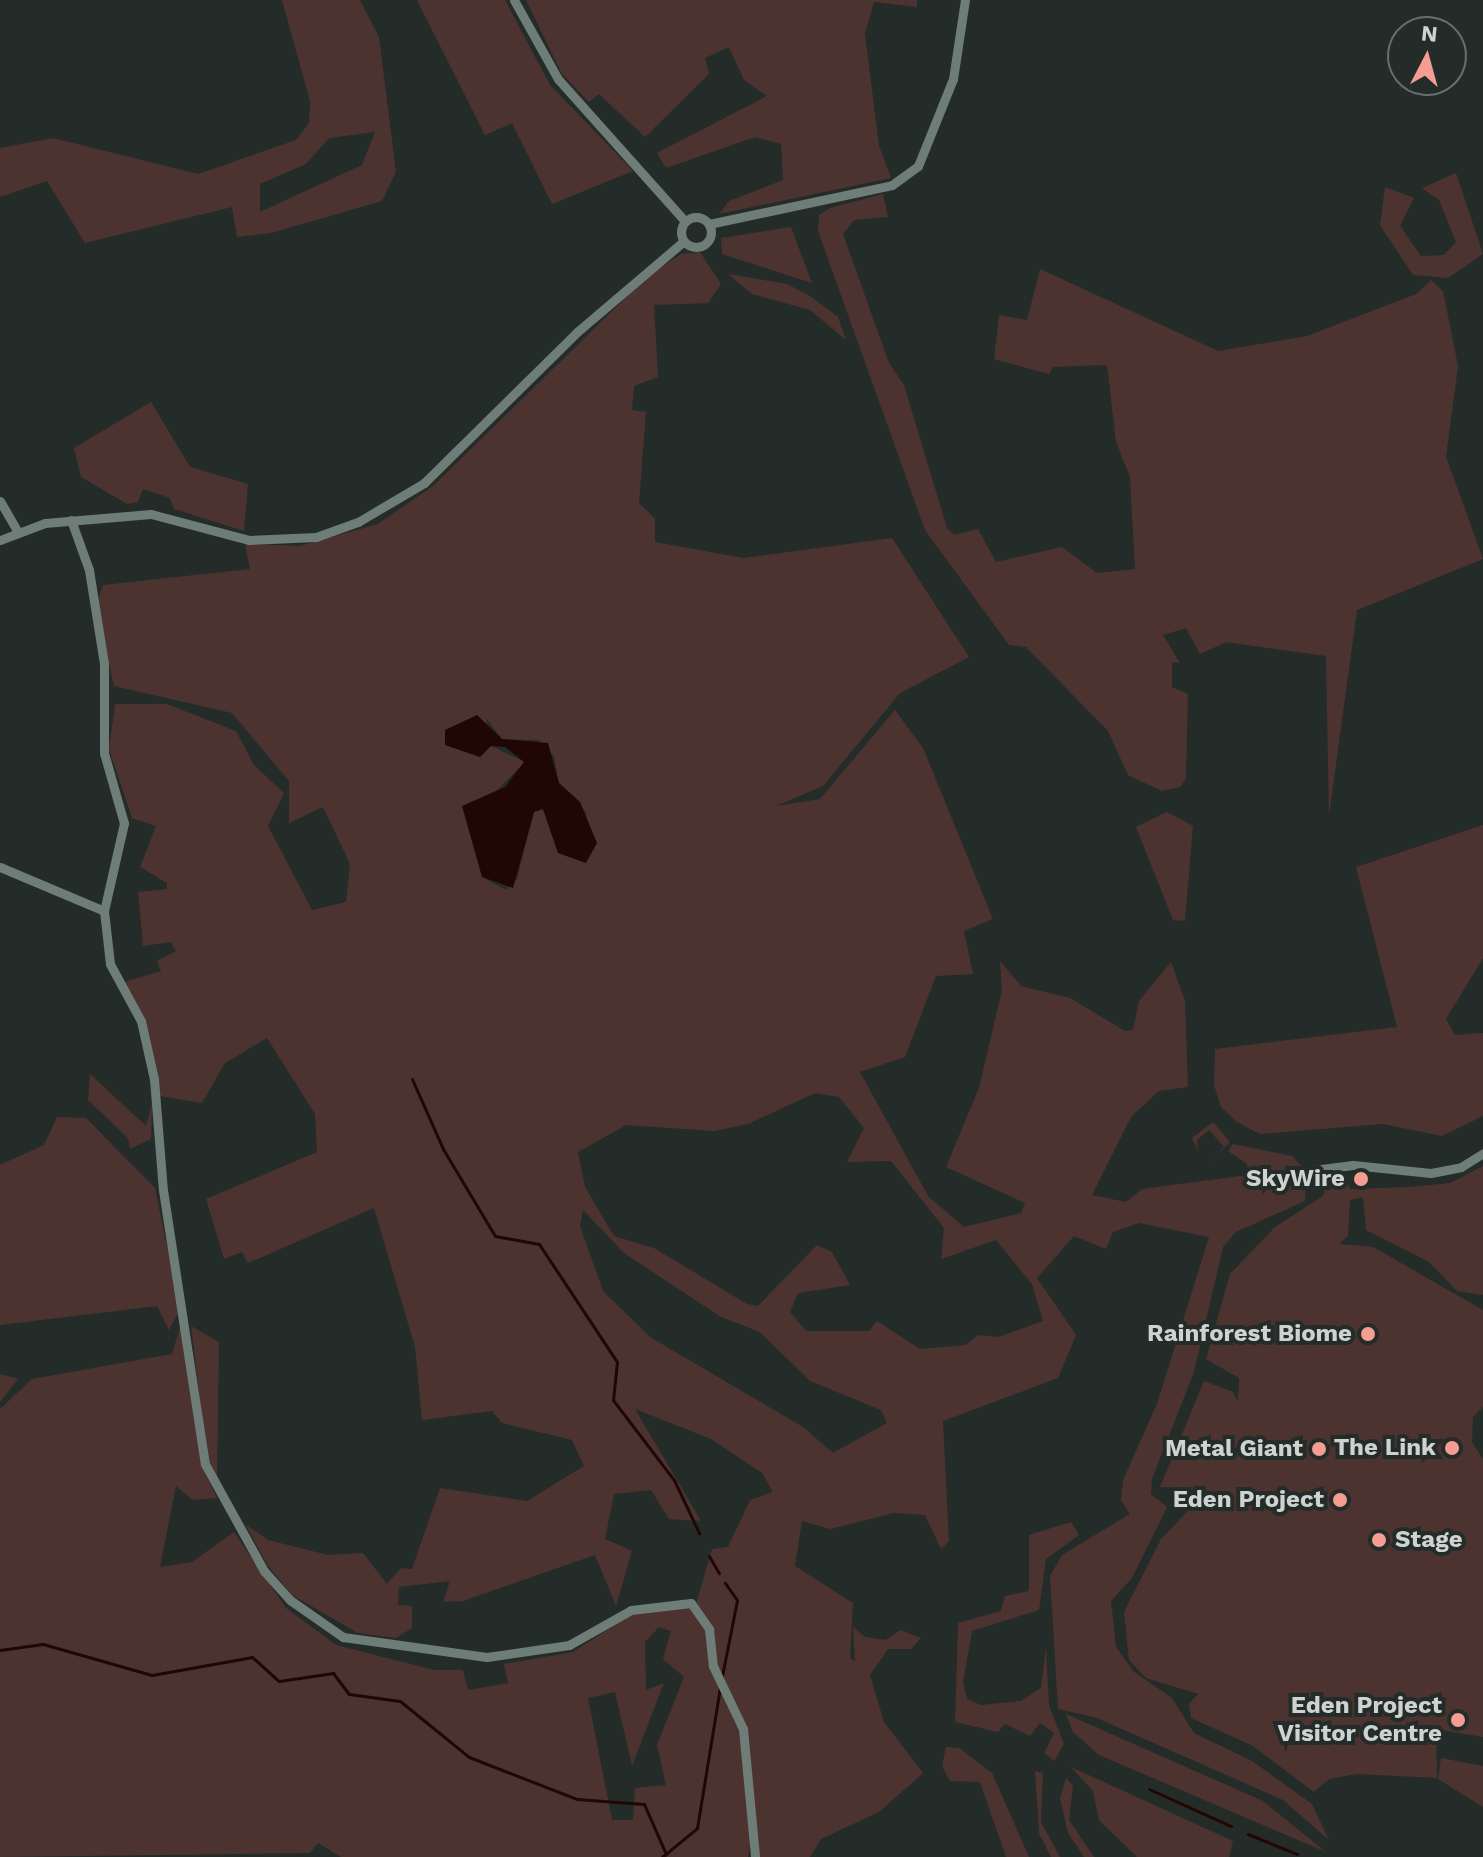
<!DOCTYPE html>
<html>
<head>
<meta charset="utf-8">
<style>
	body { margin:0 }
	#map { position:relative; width:1483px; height:1857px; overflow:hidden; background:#242c29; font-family:"Work Sans",sans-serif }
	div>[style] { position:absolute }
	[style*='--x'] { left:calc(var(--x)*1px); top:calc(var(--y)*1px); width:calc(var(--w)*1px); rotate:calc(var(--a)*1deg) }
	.green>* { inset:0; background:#4c3330 }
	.water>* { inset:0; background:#200605 }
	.stream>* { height:3px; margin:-1.5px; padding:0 1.5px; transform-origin:1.5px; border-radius:1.5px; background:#200605 }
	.minor>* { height:9px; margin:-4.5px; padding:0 4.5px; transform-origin:4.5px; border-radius:4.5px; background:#6e7d77 }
	.minor>.ring { margin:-4.5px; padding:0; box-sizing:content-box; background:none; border:9px solid #6e7d77; border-radius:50% }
	.dots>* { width:22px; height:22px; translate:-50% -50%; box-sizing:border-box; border:4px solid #242c29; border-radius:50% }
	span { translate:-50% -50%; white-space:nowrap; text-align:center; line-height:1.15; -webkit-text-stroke:8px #242c29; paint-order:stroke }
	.poi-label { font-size:24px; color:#ced3d1; font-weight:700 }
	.right { translate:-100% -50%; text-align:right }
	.left { translate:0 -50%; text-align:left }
	.north { position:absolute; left:1387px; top:16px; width:80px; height:80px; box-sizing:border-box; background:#242c29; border:2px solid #686f6c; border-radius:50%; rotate:6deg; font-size:22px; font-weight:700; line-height:32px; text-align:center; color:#ced3d1 }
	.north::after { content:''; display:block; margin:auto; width:28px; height:36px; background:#f59c93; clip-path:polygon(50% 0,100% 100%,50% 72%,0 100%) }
</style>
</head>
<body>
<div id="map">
	<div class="green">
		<div style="clip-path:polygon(evenodd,282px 0,360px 0,379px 37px,396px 172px,382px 201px,271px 233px,237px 237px,232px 207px,85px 243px,47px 181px,0 197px,0 148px,53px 138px,198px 174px,296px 140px,309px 123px,310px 101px,282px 0,375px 132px,362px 165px,260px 212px,260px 184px,306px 164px,329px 138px,375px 132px)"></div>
		<div style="clip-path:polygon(417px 0,505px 0,550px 85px,633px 171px,552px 204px,512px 123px,485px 135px)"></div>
		<div style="clip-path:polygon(526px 0,917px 0,917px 7px,874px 2px,865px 33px,879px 146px,891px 178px,719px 214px,729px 201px,783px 180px,781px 144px,755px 137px,666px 168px,657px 153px,767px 96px,744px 80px,729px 47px,705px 58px,709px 74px,645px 137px,599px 94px,589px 102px,562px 74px)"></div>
		<div style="clip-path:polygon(1456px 173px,1483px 254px,1448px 278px,1413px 275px,1380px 225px,1385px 187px,1414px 198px,1400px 226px,1421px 256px,1444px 255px,1456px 242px,1439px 200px,1422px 188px)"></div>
		<div style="clip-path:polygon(883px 194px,888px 217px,854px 220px,843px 234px,889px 363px,904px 385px,947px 528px,954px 535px,978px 529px,996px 562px,1062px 547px,1097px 573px,1135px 569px,1130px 477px,1116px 442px,1107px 365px,1053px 367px,1049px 374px,994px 359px,999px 315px,1027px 320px,1040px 269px,1218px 351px,1307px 336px,1416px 294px,1431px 280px,1443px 291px,1458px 366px,1446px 457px,1483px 559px,1357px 610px,1329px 816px,1326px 656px,1226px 642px,1200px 654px,1186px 628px,1163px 635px,1180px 663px,1172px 662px,1172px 687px,1188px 694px,1186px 778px,1180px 787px,1162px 791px,1128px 775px,1108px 731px,1026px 647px,1009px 645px,925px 530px,818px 231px,819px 215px,830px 208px)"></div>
		<div style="clip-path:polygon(791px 227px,812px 283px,722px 254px,721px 238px)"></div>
		<div style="clip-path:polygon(evenodd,700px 252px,721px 284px,708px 303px,654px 305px,658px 377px,634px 386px,632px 410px,646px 412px,639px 503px,655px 519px,655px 542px,743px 558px,892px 538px,969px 657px,900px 693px,823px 786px,776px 806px,820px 799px,895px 710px,923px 748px,993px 919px,964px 931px,973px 974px,936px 976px,905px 1057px,860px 1072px,928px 1196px,964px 1227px,1021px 1213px,1025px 1203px,946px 1167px,979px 1088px,1002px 990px,1000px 961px,1021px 986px,1070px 998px,1125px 1031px,1133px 1030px,1139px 1001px,1171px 962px,1185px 1001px,1188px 1087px,1159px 1091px,1131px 1117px,1092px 1195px,1126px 1202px,1142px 1189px,1248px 1175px,1247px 1164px,1228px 1151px,1233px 1144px,1292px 1156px,1306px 1171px,1305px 1201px,1236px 1232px,1223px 1247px,1194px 1372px,1152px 1479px,1151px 1494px,1167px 1507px,1132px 1578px,1111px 1601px,1116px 1647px,1134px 1672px,1172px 1698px,1194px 1733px,1252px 1761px,1312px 1804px,1329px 1840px,1283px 1800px,1097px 1718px,1058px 1709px,1050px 1576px,1062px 1555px,1130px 1514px,1121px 1500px,1123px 1480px,1157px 1404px,1209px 1237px,1139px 1223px,1113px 1232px,1106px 1249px,1074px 1236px,1037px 1278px,1076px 1335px,1058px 1378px,943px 1421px,949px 1541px,941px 1549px,925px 1515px,894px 1513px,830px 1529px,802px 1521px,795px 1566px,853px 1603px,850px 1658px,855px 1661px,853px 1627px,865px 1637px,886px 1640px,900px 1630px,921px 1638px,911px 1649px,888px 1649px,870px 1675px,884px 1722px,923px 1773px,879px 1812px,821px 1839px,810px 1857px,760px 1857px,750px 1844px,748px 1857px,341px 1857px,318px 1843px,310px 1853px,0 1857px,0 1409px,32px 1379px,172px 1354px,182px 1321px,202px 1467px,217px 1498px,193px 1500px,176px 1486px,160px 1567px,192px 1562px,234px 1532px,286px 1608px,336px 1645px,434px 1670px,463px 1670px,468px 1690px,508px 1683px,504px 1664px,573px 1652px,632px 1614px,689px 1606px,694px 1611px,712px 1549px,728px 1547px,750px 1500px,773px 1492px,762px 1473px,711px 1439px,635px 1409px,701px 1521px,669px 1519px,651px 1490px,614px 1494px,605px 1539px,632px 1551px,616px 1606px,595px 1555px,463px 1601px,443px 1602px,450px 1581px,399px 1587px,398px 1605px,412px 1606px,412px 1628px,396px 1638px,358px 1633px,292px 1595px,268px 1566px,245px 1524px,268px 1540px,328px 1555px,363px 1553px,387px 1584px,401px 1568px,412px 1569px,440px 1488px,527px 1501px,584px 1466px,572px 1440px,502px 1423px,492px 1411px,422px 1420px,415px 1347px,374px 1208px,248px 1263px,242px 1252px,224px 1259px,206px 1199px,317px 1152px,315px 1114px,267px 1038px,225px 1063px,202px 1103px,160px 1096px,144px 1018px,124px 982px,161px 971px,157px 961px,176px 951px,171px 942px,143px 946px,138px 892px,167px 889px,167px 883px,140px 867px,156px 826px,132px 818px,109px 749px,115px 704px,167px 704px,236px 731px,254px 765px,284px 793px,268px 826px,312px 910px,346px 902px,350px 864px,323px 807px,289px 823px,289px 781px,232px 713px,114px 686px,96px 606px,103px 585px,250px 569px,245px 544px,300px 546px,378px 524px,433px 486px,648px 276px,681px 254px,700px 252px,486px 718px,502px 739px,538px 740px,554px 756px,559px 784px,587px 813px,558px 853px,543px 809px,534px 812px,517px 879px,506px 890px,482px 877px,494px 793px,525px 762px,491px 746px,486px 718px,700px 252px,815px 1093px,839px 1097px,864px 1128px,847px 1162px,891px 1161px,944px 1228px,941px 1259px,996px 1240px,1032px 1284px,1043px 1321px,999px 1337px,978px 1335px,966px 1345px,920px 1349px,877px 1321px,869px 1331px,806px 1331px,790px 1312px,798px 1293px,850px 1285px,832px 1252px,817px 1245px,758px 1306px,747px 1304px,654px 1248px,614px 1236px,585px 1187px,578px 1152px,626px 1125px,714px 1131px,748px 1124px,815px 1093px,700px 252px,583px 1210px,624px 1253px,721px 1317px,760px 1332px,810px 1381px,881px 1410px,887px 1423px,833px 1453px,803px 1427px,650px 1337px,603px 1291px,580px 1226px,583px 1210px,700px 252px,659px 1627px,671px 1631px,663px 1659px,684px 1677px,657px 1745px,666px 1785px,635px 1788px,633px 1820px,612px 1820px,588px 1698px,615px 1692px,632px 1766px,664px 1683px,646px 1690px,645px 1642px,659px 1627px)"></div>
		<div style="clip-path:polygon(728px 274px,787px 284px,810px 296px,838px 317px,846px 340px,810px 310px,752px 294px)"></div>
		<div style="clip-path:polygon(151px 402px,190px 467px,248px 484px,244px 531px,174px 509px,170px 498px,143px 489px,138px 502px,127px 504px,81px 477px,74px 448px)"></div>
		<div style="clip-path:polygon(1167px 812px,1193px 826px,1185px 921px,1173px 920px,1136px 827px)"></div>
		<div style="clip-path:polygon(1483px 825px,1483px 958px,1446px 1019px,1455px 1035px,1483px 1033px,1483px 1116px,1442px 1136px,1383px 1124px,1260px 1134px,1237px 1122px,1221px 1107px,1214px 1085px,1215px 1049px,1397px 1027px,1356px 867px)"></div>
		<div style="clip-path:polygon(90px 1074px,146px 1126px,152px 1103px,151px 1139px,130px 1149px,128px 1138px,88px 1100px)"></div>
		<div style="clip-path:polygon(57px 1117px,86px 1118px,155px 1188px,180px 1310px,169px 1330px,157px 1306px,0 1325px,0 1165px,44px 1145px)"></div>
		<div style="clip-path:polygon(1213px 1122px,1230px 1142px,1206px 1166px,1224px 1147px,1209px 1130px,1197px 1140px,1198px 1151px,1192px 1138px)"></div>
		<div style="clip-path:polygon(1483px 1166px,1483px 1295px,1457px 1291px,1429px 1262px,1366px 1230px,1363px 1197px,1350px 1200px,1348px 1236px,1339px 1244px,1373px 1247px,1483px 1310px,1483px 1407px,1473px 1417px,1472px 1442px,1483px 1459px,1483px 1737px,1436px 1729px,1437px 1778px,1357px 1774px,1329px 1779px,1314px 1792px,1253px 1746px,1191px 1718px,1189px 1704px,1198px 1694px,1146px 1678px,1129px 1660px,1124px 1612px,1161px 1539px,1208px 1490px,1160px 1487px,1204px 1381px,1233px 1392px,1238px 1402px,1239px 1378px,1206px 1359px,1230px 1274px,1275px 1227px,1323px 1196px,1328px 1179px,1347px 1180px,1350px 1189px,1409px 1187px,1450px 1183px)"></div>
		<div style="clip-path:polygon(191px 1326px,219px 1342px,217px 1477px,208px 1463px)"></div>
		<div style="clip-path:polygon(0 1374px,18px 1379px,0 1402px)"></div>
		<div style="clip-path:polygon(1071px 1522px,1079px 1535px,1046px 1559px,1039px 1610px,972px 1631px,963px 1682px,967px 1699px,981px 1705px,1021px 1701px,1041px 1688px,1046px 1647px,1049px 1705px,1064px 1744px,1054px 1761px,1044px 1753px,1054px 1733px,1040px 1723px,1030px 1736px,1005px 1724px,998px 1732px,955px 1722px,958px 1623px,1001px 1611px,1005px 1596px,1029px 1591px,1029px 1535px)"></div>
		<div style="clip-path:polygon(1066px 1714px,1263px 1801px,1326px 1852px,1099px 1755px,1073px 1732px)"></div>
		<div style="clip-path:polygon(946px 1747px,959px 1748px,992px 1773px,1029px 1857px,1006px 1857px,980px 1782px,950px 1781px,942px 1766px)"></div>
		<div style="clip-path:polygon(1441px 1758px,1483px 1766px,1483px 1807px,1438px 1779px)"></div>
		<div style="clip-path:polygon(1071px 1767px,1233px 1841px,1229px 1857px,1137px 1857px,1099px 1820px,1093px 1791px)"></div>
		<div style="clip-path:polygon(1035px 1771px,1043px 1773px,1041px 1822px,1060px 1857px,1051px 1857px,1039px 1833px)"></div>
		<div style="clip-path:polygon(1066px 1778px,1073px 1785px,1069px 1820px,1094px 1857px,1084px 1857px,1068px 1833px,1060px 1798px)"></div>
	</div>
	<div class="water">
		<div style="clip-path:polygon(477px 715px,502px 739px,548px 743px,559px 783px,580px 802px,597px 843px,586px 863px,558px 853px,543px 809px,534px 812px,513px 888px,482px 877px,462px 806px,505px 787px,524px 762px,505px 747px,491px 746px,480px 757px,445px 745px,445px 730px)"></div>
	</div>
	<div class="stream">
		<div style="--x:412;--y:1079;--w:77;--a:66.1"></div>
		<div style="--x:443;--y:1149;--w:101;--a:59.1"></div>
		<div style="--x:495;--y:1236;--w:45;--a:10.3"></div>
		<div style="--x:539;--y:1244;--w:141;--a:56.5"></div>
		<div style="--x:617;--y:1362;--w:38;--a:96"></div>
		<div style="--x:613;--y:1400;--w:101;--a:52.7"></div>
		<div style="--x:674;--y:1480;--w:59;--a:64.7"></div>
		<div style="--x:709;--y:1556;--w:20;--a:60"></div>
		<div style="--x:0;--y:1650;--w:43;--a:-7.9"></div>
		<div style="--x:43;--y:1644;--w:113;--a:15.9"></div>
		<div style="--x:152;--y:1675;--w:102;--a:-10.2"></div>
		<div style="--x:252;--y:1657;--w:36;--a:42"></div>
		<div style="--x:279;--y:1681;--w:55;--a:-8.4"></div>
		<div style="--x:333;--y:1673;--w:26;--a:53"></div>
		<div style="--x:349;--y:1694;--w:51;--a:7.8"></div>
		<div style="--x:400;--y:1701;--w:89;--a:39.1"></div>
		<div style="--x:469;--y:1757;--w:116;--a:21.3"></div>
		<div style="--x:577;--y:1799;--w:67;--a:4.3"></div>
		<div style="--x:644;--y:1804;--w:55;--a:66.3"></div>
		<div style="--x:722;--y:1676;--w:77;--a:-78.8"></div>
		<div style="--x:737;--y:1600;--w:21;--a:-125"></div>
		<div style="--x:1149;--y:1789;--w:90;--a:24.3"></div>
		<div style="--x:1248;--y:1834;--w:53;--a:22.2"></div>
		<div style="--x:662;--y:1857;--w:45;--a:-39.6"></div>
		<div style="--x:697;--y:1828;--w:142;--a:-80.7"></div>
	</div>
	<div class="minor">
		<div style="--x:514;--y:0;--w:90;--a:60.9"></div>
		<div style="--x:558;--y:79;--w:191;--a:48.2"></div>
		<div class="ring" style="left:681px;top:217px;width:21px;height:21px"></div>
		<div style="--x:709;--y:224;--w:187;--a:-12"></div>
		<div style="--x:892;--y:185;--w:32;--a:-36"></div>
		<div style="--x:918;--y:166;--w:94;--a:-68.1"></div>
		<div style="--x:953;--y:79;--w:80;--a:-81.4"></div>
		<div style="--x:0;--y:501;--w:34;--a:60"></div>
		<div style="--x:71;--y:520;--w:53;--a:70.2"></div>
		<div style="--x:89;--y:570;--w:95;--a:80.9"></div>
		<div style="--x:104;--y:664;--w:89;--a:90"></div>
		<div style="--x:104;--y:753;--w:73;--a:74.1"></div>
		<div style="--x:124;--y:823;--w:90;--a:102.8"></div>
		<div style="--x:104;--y:911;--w:53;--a:83.5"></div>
		<div style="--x:110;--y:964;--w:65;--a:61.5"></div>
		<div style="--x:141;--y:1021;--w:59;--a:77.4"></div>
		<div style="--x:154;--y:1079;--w:111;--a:85.4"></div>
		<div style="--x:163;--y:1190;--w:277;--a:81.3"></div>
		<div style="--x:205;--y:1464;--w:122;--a:61.1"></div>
		<div style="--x:264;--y:1571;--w:39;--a:48"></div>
		<div style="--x:290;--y:1600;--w:65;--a:34.9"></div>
		<div style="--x:343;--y:1637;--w:145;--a:7.9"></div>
		<div style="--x:487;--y:1657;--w:83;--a:-8.3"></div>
		<div style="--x:569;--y:1645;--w:71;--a:-29.4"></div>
		<div style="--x:631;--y:1610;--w:60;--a:-6.7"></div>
		<div style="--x:691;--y:1603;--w:32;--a:55"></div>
		<div style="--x:709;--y:1629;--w:37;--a:84"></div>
		<div style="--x:713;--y:1666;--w:70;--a:64.5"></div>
		<div style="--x:743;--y:1729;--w:129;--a:84.6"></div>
		<div style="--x:0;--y:540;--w:48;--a:-20.7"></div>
		<div style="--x:45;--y:523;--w:106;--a:-4.9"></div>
		<div style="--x:151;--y:514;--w:101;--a:14.9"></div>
		<div style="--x:249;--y:540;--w:67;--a:-2.6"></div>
		<div style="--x:316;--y:537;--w:45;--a:-19.7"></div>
		<div style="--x:358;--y:522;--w:77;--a:-30.6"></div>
		<div style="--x:424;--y:483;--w:215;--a:-44.6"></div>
		<div style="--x:577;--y:332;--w:140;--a:-40.4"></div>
		<div style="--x:0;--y:867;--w:113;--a:22.9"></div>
		<div style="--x:1313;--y:1170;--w:40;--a:-7.1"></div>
		<div style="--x:1353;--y:1165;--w:78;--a:5.9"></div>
		<div style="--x:1431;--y:1173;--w:31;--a:-11"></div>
		<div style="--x:1461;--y:1167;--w:26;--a:-32"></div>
	</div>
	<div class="dots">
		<div style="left:1361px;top:1179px;background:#f59c93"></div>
		<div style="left:1368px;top:1334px;background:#f59c93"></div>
		<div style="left:1452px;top:1448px;background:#f59c93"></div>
		<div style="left:1319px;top:1449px;background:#f59c93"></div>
		<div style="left:1340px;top:1500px;background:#f59c93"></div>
		<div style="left:1379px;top:1540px;background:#f59c93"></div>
		<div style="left:1458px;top:1720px;background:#f59c93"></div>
	</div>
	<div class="poi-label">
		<span class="right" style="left:1345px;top:1179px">SkyWire</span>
		<span class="right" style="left:1352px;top:1334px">Rainforest Biome</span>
		<span class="right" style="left:1436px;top:1448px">The Link</span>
		<span class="right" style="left:1303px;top:1449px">Metal Giant</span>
		<span class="right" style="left:1324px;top:1500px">Eden Project</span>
		<span class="left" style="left:1395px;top:1540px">Stage</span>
		<span class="right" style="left:1442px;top:1720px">Eden Project<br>Visitor Centre</span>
	</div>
	<div class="north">N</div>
</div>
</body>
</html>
